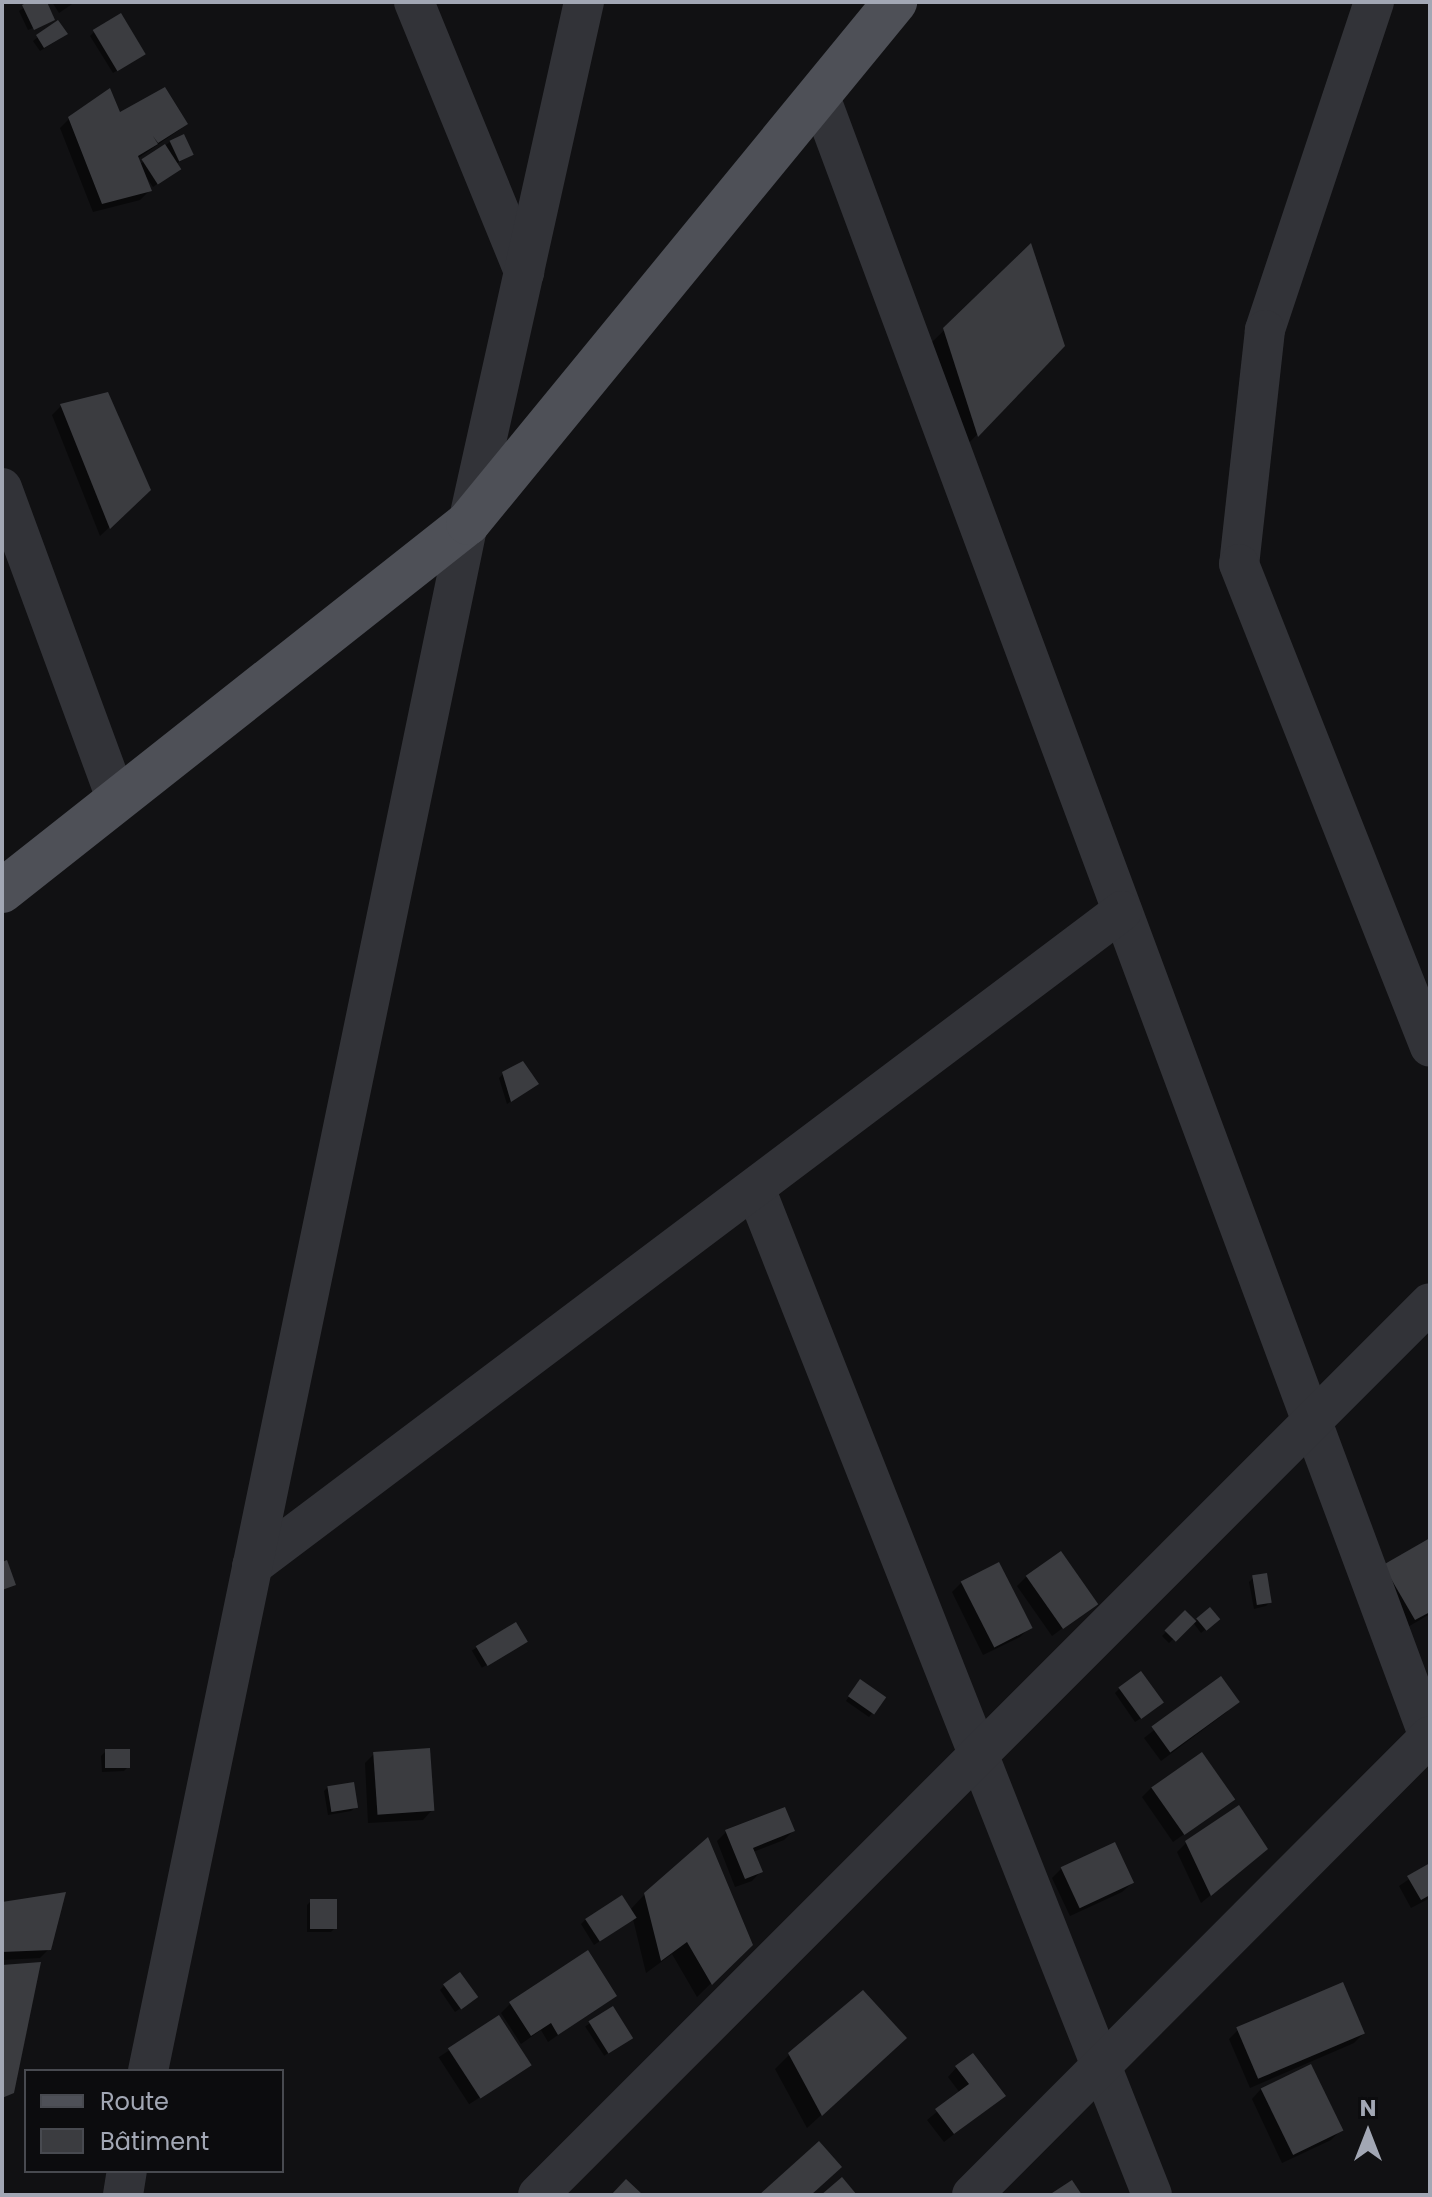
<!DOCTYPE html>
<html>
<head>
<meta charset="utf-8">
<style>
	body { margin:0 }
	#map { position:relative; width:1432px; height:2197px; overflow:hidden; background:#111113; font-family:Poppins,sans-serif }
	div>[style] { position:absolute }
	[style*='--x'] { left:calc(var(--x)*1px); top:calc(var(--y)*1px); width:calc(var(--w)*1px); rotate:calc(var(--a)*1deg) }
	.shadow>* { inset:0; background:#0007; transform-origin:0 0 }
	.building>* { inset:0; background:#3b3c40; transform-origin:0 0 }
	.minor>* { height:40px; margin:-20px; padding:0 20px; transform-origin:20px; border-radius:20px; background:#323338 }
	.primary>* { height:44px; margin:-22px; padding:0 22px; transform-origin:22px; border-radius:22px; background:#4e5057 }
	span { translate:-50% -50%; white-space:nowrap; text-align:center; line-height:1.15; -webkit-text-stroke:7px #0c0c0e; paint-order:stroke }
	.frame { position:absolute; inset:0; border:4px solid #a2a7b4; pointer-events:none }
	.legend { position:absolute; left:24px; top:2069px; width:260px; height:104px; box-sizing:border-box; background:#0c0c0e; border:2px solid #484a50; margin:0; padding:10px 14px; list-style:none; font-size:24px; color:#a2a7b4 }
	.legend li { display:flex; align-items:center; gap:16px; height:40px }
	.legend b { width:40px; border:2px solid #484a50 }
	.north { position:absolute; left:1328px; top:2093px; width:80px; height:80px; -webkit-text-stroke:6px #0c0c0e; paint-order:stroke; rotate:0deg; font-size:22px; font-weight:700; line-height:32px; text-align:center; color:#a2a7b4 }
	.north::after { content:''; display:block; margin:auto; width:28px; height:36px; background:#a2a7b4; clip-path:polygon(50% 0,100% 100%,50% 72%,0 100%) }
</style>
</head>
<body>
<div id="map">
	<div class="shadow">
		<div style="clip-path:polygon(33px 2px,45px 2px,51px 20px,28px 30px,19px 11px)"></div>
		<div style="clip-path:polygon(52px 2px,75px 2px,59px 13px)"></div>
		<div style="clip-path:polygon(58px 22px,61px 38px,40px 51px,33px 41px)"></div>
		<div style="clip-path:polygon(94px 32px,139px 57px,113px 73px,90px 36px)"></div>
		<div style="clip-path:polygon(119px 115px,182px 128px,137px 159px,139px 165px,170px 142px,191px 155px,176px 164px,174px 172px,153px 187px,145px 175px,150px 190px,140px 200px,93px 212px,60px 128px,70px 118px)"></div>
		<div style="clip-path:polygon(1030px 247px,1063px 346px,963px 449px,930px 344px)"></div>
		<div style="clip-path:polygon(107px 395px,149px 490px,100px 536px,52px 415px,61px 406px)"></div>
		<div style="clip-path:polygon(504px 1073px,537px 1084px,507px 1104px,499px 1078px)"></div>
		<div style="clip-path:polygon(1430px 1540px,1430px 1614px,1406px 1628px,1385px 1567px)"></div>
		<div style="clip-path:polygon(1026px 1577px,1095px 1604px,1052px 1636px,1017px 1586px)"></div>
		<div style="clip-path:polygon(1253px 1578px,1270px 1602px,1266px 1606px,1254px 1609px,1249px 1582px)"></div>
		<div style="clip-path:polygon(961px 1583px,1029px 1628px,1020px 1637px,983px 1655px,952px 1592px)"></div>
		<div style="clip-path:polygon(1209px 1610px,1217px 1619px,1201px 1633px,1192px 1621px,1169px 1643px,1162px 1636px,1185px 1613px,1195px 1622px)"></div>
		<div style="left:516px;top:1625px;width:20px;height:51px;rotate:60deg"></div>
		<div style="clip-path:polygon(1220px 1679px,1228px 1711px,1161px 1761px,1144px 1738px)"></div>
		<div style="clip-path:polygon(856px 1686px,884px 1698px,869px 1717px,846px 1701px)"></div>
		<div style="clip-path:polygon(1119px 1689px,1158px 1707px,1135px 1722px,1115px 1693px)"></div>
		<div style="clip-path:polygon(105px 1752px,128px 1767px,124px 1771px,102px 1772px,101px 1756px)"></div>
		<div style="clip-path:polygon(374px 1754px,432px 1810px,423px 1820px,368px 1823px,365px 1763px)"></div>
		<div style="clip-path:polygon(328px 1787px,356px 1807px,351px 1811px,328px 1815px,324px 1791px)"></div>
		<div style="clip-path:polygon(1151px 1788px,1232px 1800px,1173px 1842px,1142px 1797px)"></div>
		<div style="clip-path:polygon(793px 1831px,784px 1840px,753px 1852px,761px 1871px,752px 1881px,735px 1887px,717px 1841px,726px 1832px)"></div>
		<div style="clip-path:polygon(1186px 1843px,1256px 1858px,1201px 1903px,1177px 1852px)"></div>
		<div style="clip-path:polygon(1430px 1865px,1430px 1898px,1411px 1908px,1399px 1886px)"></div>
		<div style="clip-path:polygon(1061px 1869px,1132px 1883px,1122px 1892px,1070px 1916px,1052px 1878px)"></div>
		<div style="clip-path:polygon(645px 1894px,751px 1944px,697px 1997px,672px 1954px,646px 1973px,633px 1919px,594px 1945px,581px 1924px,585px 1920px,630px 1910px)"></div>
		<div style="clip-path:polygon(311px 1901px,335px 1928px,331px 1932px,307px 1932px,307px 1905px)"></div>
		<div style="clip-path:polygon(2px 1904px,49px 1949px,40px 1958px,2px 1960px)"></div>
		<div style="clip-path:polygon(444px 1986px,471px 2001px,455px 2012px,440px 1990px)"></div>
		<div style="clip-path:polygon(615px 1995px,548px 2042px,541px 2030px,521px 2044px,501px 2013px,510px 2004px)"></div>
		<div style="left:612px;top:2009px;width:35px;height:32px;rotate:57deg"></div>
		<div style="left:499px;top:2018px;width:56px;height:72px;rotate:57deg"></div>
		<div style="clip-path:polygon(1238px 2030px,1363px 2034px,1354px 2043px,1250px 2088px,1229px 2039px)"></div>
		<div style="clip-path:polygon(890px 2052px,807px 2128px,775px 2069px,789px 2055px)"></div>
		<div style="clip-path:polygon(957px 2067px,1003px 2096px,944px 2142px,927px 2120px,960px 2093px,948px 2077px)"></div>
		<div style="clip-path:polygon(1261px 2089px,1340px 2131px,1331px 2140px,1282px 2163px,1252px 2099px)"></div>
	</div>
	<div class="building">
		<div style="clip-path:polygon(28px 2px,47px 2px,55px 20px,34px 30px,22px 5px)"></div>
		<div style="left:121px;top:13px;width:48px;height:33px;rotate:59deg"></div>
		<div style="clip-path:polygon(58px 20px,68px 34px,44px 48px,36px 35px)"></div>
		<div style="clip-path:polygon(165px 87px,188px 124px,158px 143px,153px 136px,158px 144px,138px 156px,152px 191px,102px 204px,68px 117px,110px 88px,120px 112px)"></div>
		<div style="left:184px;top:134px;width:23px;height:16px;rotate:65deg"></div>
		<div style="left:165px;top:144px;width:30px;height:28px;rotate:57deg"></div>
		<div style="clip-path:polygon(1031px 243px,1065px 346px,978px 437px,943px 328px)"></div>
		<div style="clip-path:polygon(108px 392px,151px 490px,110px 529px,60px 404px)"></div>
		<div style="clip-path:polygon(523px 1061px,539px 1084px,511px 1102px,502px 1072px)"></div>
		<div style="clip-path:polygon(1430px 1538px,1430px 1612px,1415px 1620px,1383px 1565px)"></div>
		<div style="left:1061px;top:1551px;width:65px;height:43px;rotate:55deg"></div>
		<div style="clip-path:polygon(7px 1560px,16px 1585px,2px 1590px,2px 1562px)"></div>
		<div style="left:999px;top:1562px;width:74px;height:43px;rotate:63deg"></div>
		<div style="left:1267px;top:1573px;width:30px;height:15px;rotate:81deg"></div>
		<div style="left:1210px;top:1607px;width:16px;height:18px;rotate:50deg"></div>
		<div style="left:1185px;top:1610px;width:16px;height:29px;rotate:45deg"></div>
		<div style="left:516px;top:1622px;width:23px;height:47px;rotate:59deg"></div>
		<div style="left:1141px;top:1671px;width:39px;height:28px;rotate:54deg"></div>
		<div style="left:1221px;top:1676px;width:32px;height:86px;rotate:54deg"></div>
		<div style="left:860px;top:1679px;width:32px;height:21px;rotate:35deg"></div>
		<div style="left:430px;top:1748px;width:63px;height:57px;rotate:86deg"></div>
		<div style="left:130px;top:1749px;width:19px;height:25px;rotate:90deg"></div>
		<div style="left:1202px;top:1752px;width:58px;height:62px;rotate:55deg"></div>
		<div style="left:354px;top:1782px;width:26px;height:27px;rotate:81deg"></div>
		<div style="clip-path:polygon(1239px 1805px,1268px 1849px,1211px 1896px,1185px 1841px)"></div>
		<div style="clip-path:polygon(785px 1807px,795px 1831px,753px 1848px,763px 1872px,745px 1879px,725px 1830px)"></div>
		<div style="clip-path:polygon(708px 1837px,753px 1945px,712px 1985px,687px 1942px,661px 1961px,644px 1893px)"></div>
		<div style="left:1115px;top:1842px;width:45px;height:60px;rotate:65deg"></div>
		<div style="clip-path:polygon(1430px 1863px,1430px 1895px,1421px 1900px,1407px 1876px)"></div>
		<div style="clip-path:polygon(66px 1892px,51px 1950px,2px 1952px,2px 1902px)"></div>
		<div style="left:622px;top:1895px;width:27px;height:44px;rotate:57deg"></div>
		<div style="left:310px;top:1899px;width:27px;height:30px"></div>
		<div style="clip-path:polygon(588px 1950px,617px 1996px,558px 2035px,551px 2023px,531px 2036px,509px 2002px)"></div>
		<div style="clip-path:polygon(41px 1962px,14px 2093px,2px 2098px,2px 1965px)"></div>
		<div style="left:460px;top:1972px;width:31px;height:21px;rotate:54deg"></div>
		<div style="left:1343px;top:1982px;width:56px;height:116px;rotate:67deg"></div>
		<div style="clip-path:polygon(863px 1990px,907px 2038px,822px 2116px,788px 2053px)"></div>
		<div style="left:613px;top:2006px;width:38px;height:29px;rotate:58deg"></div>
		<div style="left:499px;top:2015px;width:60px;height:61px;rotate:57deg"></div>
		<div style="clip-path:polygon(973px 2053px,1006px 2096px,954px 2134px,935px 2109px,969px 2084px,955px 2066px)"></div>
		<div style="left:1311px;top:2064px;width:74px;height:56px;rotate:64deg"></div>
		<div style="clip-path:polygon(819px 2141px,842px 2167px,811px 2195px,759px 2195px)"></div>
		<div style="clip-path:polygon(842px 2177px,857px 2195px,821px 2195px)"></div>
		<div style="clip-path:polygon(626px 2179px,643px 2195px,611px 2195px)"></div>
		<div style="clip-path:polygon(1072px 2180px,1082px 2195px,1049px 2195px)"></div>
	</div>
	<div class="minor">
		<div style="--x:414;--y:2;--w:292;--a:67.8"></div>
		<div style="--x:1374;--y:2;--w:346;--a:108.4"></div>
		<div style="--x:1265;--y:330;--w:235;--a:96.3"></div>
		<div style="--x:1239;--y:564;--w:519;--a:68.42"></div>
		<div style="--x:819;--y:94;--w:1753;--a:69.63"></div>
		<div style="--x:2;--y:488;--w:333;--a:69.8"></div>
		<div style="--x:755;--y:1188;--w:1082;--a:68.48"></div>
		<div style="--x:252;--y:1566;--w:1089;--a:-36.98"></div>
		<div style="--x:148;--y:2071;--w:1581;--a:-78.32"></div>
		<div style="--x:468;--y:523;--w:534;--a:-77.45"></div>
		<div style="--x:123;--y:2195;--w:24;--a:-81"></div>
		<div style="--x:538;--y:2195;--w:1261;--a:-45"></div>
		<div style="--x:972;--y:2195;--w:648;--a:-45.06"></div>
	</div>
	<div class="primary">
		<div style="--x:2;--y:891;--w:594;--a:-38.3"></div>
		<div style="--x:468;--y:523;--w:674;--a:-50.66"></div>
	</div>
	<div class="frame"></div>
	<ul class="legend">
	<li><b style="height:10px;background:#4e5057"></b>Route</li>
	<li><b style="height:22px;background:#3b3c40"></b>Bâtiment</li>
	</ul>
	<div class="north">N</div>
</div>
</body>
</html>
